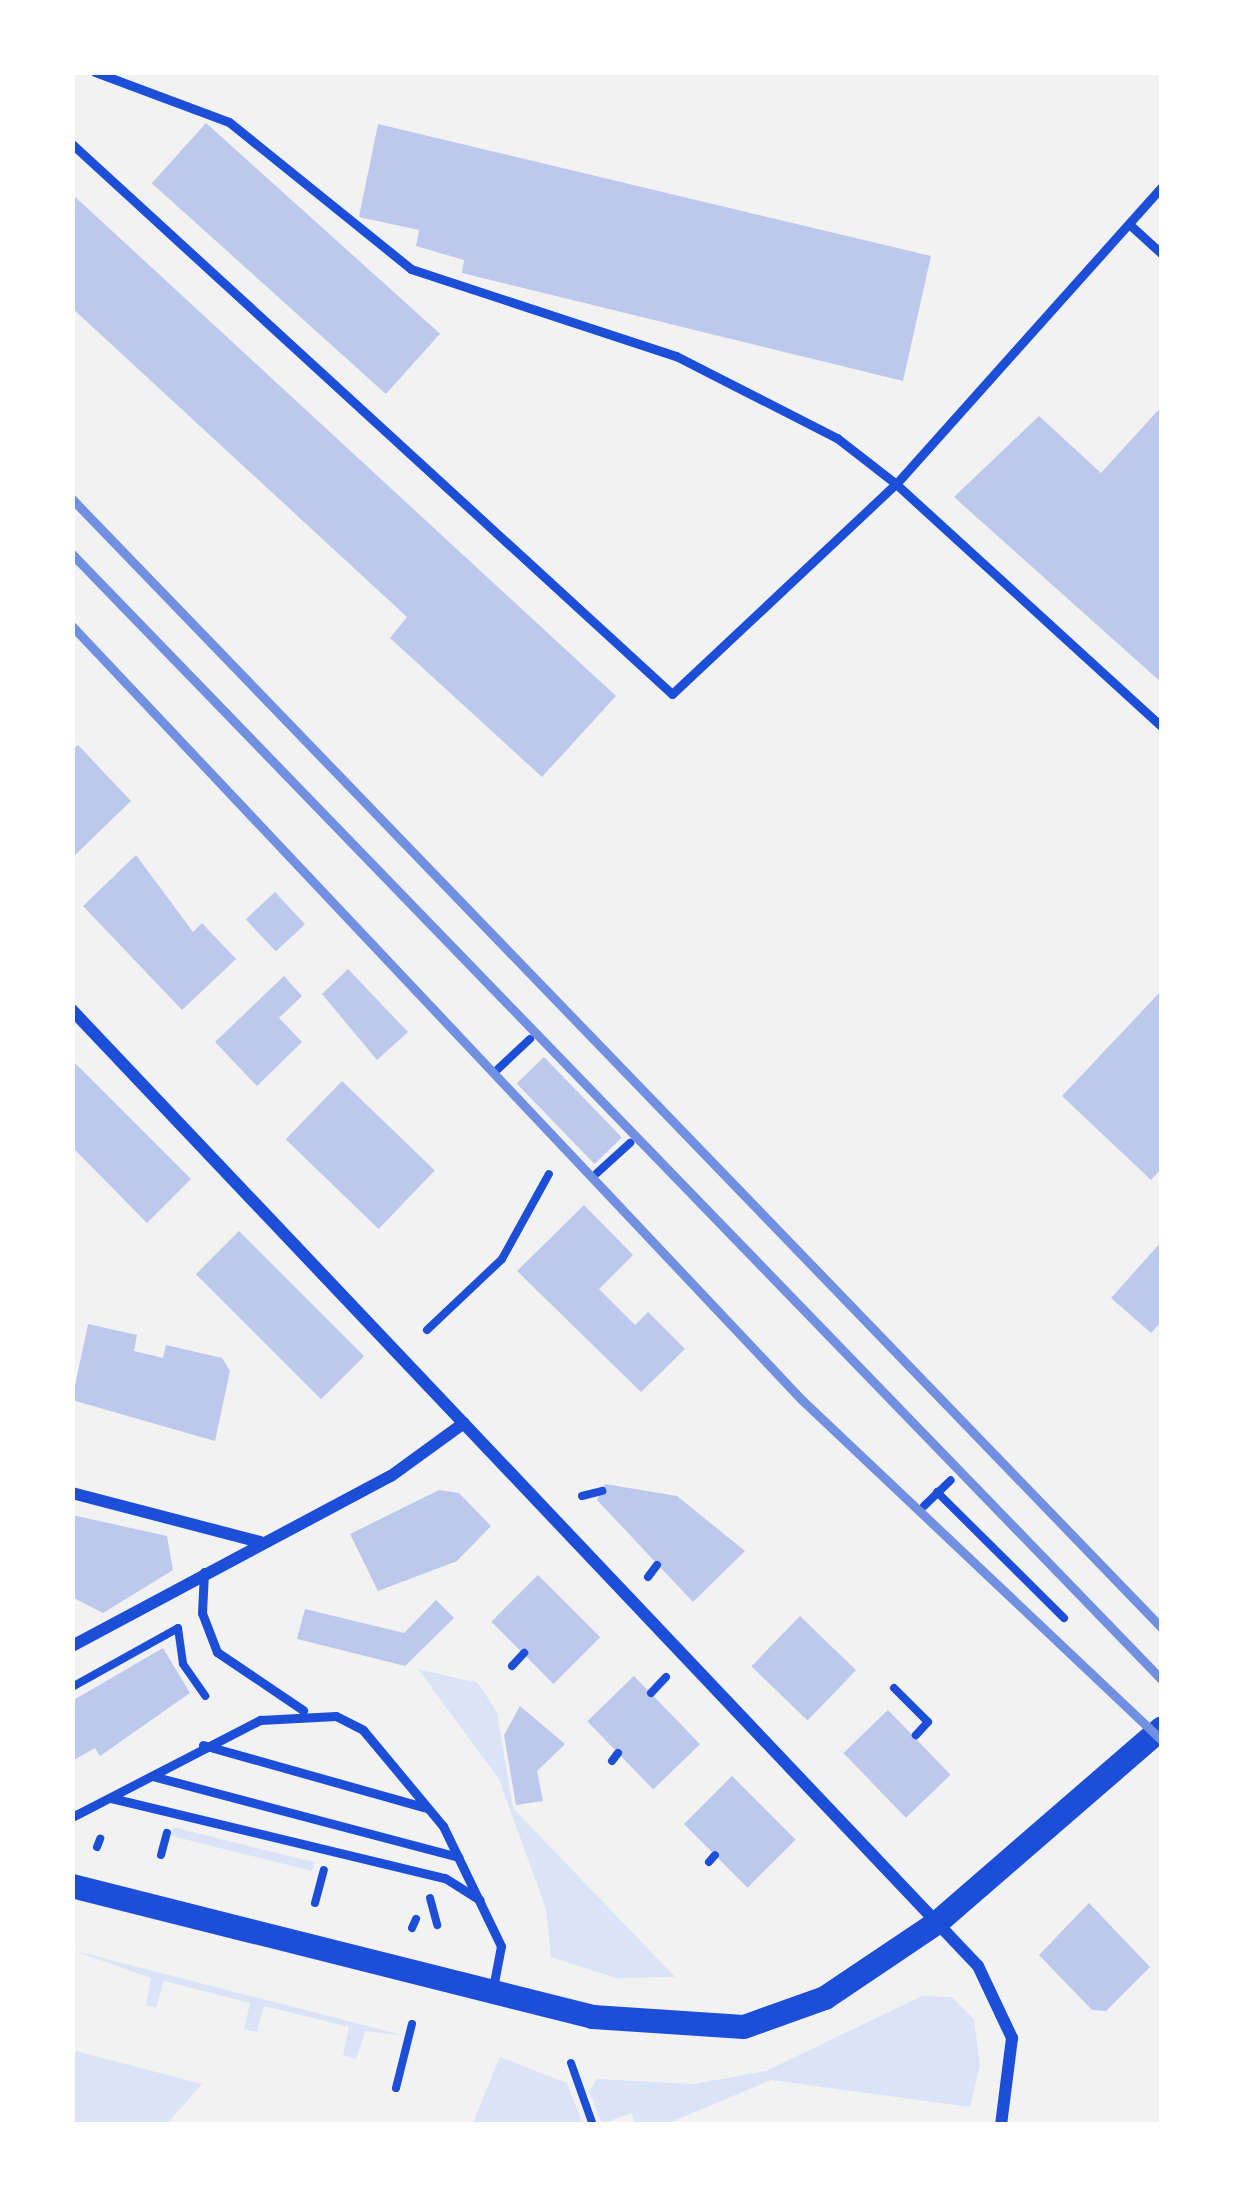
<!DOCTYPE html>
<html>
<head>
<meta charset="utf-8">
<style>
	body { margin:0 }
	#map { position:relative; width:1234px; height:2197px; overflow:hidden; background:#f2f2f2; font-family:"Work Sans",sans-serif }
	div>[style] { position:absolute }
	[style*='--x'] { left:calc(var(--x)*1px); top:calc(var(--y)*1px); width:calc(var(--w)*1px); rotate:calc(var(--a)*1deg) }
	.green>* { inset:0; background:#dbe4f7; transform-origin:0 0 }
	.building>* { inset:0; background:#bdc9ec; transform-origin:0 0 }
	.path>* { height:8px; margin:-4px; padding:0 4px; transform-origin:4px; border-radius:4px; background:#1d4ed8 }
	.service>* { height:9px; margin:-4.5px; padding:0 4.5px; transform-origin:4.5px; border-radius:4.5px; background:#1d4ed8 }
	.minor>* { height:12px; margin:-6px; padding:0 6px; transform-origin:6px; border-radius:6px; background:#1d4ed8 }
	.secondary>* { height:24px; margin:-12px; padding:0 12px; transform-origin:12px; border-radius:12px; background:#1d4ed8 }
	.rail>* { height:9px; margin:-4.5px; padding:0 4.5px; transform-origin:4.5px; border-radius:4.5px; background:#7290e2 }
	span { translate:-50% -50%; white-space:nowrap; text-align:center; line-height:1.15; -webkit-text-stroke:9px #fff; paint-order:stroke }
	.frame { position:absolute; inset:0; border:75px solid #fff; pointer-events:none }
</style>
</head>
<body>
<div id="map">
	<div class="green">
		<div style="clip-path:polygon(418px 1669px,478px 1683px,497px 1712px,513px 1808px,675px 1977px,616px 1978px,551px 1957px,546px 1909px,499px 1779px)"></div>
		<div style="left:173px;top:1827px;width:146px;height:9px;rotate:14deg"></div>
		<div style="clip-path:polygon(72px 1950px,406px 2036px,365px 2031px,356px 2059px,343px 2055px,349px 2027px,264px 2006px,257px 2032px,244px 2029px,250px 2003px,164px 1981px,156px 2008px,146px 2005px,151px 1978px)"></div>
		<div style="clip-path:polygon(922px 1996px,952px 1997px,974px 2019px,980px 2065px,970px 2107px,771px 2080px,664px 2125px,636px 2125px,631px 2113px,602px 2124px,589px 2091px,597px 2079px,694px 2084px,766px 2071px)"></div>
		<div style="clip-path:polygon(72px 2050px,202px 2084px,166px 2125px,72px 2125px)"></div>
		<div style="clip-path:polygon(500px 2057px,567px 2083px,583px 2125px,472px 2125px)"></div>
	</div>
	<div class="building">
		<div style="left:206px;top:123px;width:315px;height:81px;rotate:42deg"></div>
		<div style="clip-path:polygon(378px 124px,931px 256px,903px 381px,462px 273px,464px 260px,416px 246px,419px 230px,359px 217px)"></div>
		<div style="clip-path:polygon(72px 194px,616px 696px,542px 777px,390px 638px,407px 617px,72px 308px)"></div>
		<div style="clip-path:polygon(1162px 406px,1162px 683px,954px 497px,1039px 416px,1101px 473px)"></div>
		<div style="clip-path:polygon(78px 745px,131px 801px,72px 858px,72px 750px)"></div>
		<div style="clip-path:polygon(136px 855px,193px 932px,202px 923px,236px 959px,182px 1010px,83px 906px)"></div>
		<div style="left:275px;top:892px;width:44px;height:40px;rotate:47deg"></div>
		<div style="clip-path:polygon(348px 969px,408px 1032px,377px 1060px,322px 994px)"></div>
		<div style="clip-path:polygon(284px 976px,302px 996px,279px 1018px,302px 1042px,257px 1086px,215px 1042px)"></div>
		<div style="clip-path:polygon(1162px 990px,1162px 1168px,1151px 1180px,1062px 1096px)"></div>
		<div style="left:544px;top:1057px;width:112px;height:38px;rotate:46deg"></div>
		<div style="clip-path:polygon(72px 1060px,191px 1179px,147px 1223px,72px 1147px)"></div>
		<div style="left:342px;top:1081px;width:129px;height:81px;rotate:44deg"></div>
		<div style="clip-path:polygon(584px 1205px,633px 1255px,599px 1289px,635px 1325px,648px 1312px,685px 1349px,641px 1392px,517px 1271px)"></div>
		<div style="left:239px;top:1231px;width:177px;height:61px;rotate:45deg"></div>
		<div style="clip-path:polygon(1162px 1241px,1162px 1321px,1151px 1333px,1111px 1298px)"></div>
		<div style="clip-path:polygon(88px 1324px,137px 1335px,134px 1351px,163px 1358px,166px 1345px,222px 1358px,230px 1371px,215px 1441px,72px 1400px)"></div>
		<div style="clip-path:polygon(605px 1484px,677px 1496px,745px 1551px,693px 1602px,597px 1500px)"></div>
		<div style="clip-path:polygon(439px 1490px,459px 1493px,491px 1526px,457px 1561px,378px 1591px,350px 1534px)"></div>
		<div style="clip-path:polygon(72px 1515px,167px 1536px,173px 1570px,103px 1613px,72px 1597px)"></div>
		<div style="left:538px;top:1575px;width:88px;height:66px;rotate:45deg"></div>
		<div style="clip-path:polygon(436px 1600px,454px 1618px,405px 1666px,297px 1639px,305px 1609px,404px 1633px)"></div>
		<div style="left:800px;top:1616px;width:78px;height:70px;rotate:44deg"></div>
		<div style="clip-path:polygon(163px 1648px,190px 1693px,100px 1756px,95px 1748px,72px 1761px,72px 1701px)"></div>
		<div style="left:634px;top:1676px;width:95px;height:65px;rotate:46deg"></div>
		<div style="clip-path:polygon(520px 1706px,565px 1744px,537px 1771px,543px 1801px,516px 1805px,504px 1735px)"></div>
		<div style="left:888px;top:1710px;width:90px;height:62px;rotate:46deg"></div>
		<div style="left:732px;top:1776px;width:90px;height:68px;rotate:45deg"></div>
		<div style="clip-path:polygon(1089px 1903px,1150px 1967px,1106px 2011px,1092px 2010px,1039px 1955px)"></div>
	</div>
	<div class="path">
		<div style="--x:498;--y:1069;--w:44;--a:-43.2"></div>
		<div style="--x:597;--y:1173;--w:45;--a:-42.3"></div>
		<div style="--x:427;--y:1330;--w:103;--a:-43.4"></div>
		<div style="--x:502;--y:1259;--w:97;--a:-61.1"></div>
		<div style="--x:937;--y:1492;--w:179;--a:44.8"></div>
		<div style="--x:582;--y:1496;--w:21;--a:-14"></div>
		<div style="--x:924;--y:1506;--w:37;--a:-44"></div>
		<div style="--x:648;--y:1577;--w:15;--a:-53"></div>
		<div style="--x:512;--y:1666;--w:18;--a:-47"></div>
		<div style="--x:72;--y:1687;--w:121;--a:-29.1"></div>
		<div style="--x:178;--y:1628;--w:36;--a:82"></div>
		<div style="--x:183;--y:1664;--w:39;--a:55"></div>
		<div style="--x:894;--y:1688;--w:48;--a:45"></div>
		<div style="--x:928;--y:1722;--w:18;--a:133"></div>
		<div style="--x:651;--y:1693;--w:22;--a:-47"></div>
		<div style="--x:612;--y:1761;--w:10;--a:-53"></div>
		<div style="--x:97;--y:1847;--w:9;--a:-69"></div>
		<div style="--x:161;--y:1855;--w:23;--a:-75"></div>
		<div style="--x:709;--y:1862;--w:9;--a:-49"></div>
		<div style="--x:430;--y:1898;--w:28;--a:75"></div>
		<div style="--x:315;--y:1903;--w:34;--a:-75"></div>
		<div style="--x:412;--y:1928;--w:10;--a:-66"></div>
		<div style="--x:571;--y:2063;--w:66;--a:70.5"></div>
		<div style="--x:396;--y:2088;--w:66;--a:-76"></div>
	</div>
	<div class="service">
		<div style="--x:95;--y:72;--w:143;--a:20.5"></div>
		<div style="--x:229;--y:122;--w:234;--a:38.9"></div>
		<div style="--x:411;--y:269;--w:279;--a:18.2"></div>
		<div style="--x:676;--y:356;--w:181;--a:27"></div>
		<div style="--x:837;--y:438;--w:75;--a:37.9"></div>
		<div style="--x:896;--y:484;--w:399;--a:-48.2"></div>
		<div style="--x:72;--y:144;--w:814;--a:42.51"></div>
		<div style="--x:672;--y:694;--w:307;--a:-43.2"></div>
		<div style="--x:896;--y:484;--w:360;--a:42.4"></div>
		<div style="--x:1129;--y:224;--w:45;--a:42.3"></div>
		<div style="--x:204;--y:1572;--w:41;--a:92.8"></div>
		<div style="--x:202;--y:1613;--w:42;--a:69"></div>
		<div style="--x:217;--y:1652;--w:104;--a:34"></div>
		<div style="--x:203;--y:1745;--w:233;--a:15.7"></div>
		<div style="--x:152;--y:1776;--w:317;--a:14.8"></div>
		<div style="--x:111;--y:1798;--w:343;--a:13.5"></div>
		<div style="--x:445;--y:1878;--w:41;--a:32.2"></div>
		<div style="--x:72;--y:1817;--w:212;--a:-27.3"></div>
		<div style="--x:260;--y:1720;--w:76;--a:-3"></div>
		<div style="--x:336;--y:1716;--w:30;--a:27"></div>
		<div style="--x:363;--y:1730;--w:125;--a:50.2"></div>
		<div style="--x:443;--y:1826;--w:133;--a:64.2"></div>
		<div style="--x:501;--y:1946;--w:43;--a:100.8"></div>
	</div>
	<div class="minor">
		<div style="--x:72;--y:1010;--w:1317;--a:46.54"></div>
		<div style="--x:978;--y:1966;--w:80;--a:64.7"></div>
		<div style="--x:1012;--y:2038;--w:88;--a:97.2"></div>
		<div style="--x:72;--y:1493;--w:194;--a:14.6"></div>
		<div style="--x:72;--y:1646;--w:361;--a:-28.1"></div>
		<div style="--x:391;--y:1476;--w:90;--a:-36"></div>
	</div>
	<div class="secondary">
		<div style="--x:72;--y:1886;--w:537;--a:14.11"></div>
		<div style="--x:593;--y:2017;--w:151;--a:3.8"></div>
		<div style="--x:744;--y:2027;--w:86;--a:-19.7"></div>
		<div style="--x:825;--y:1998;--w:136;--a:-33.9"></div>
		<div style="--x:938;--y:1922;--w:296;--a:-40.9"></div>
	</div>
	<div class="rail">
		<div style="--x:72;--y:499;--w:1569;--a:46.01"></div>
		<div style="--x:72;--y:554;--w:1567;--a:45.93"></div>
		<div style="--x:72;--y:626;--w:1064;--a:46.68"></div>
		<div style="--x:802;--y:1400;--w:496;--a:43.4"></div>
	</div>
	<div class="frame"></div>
</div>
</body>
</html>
